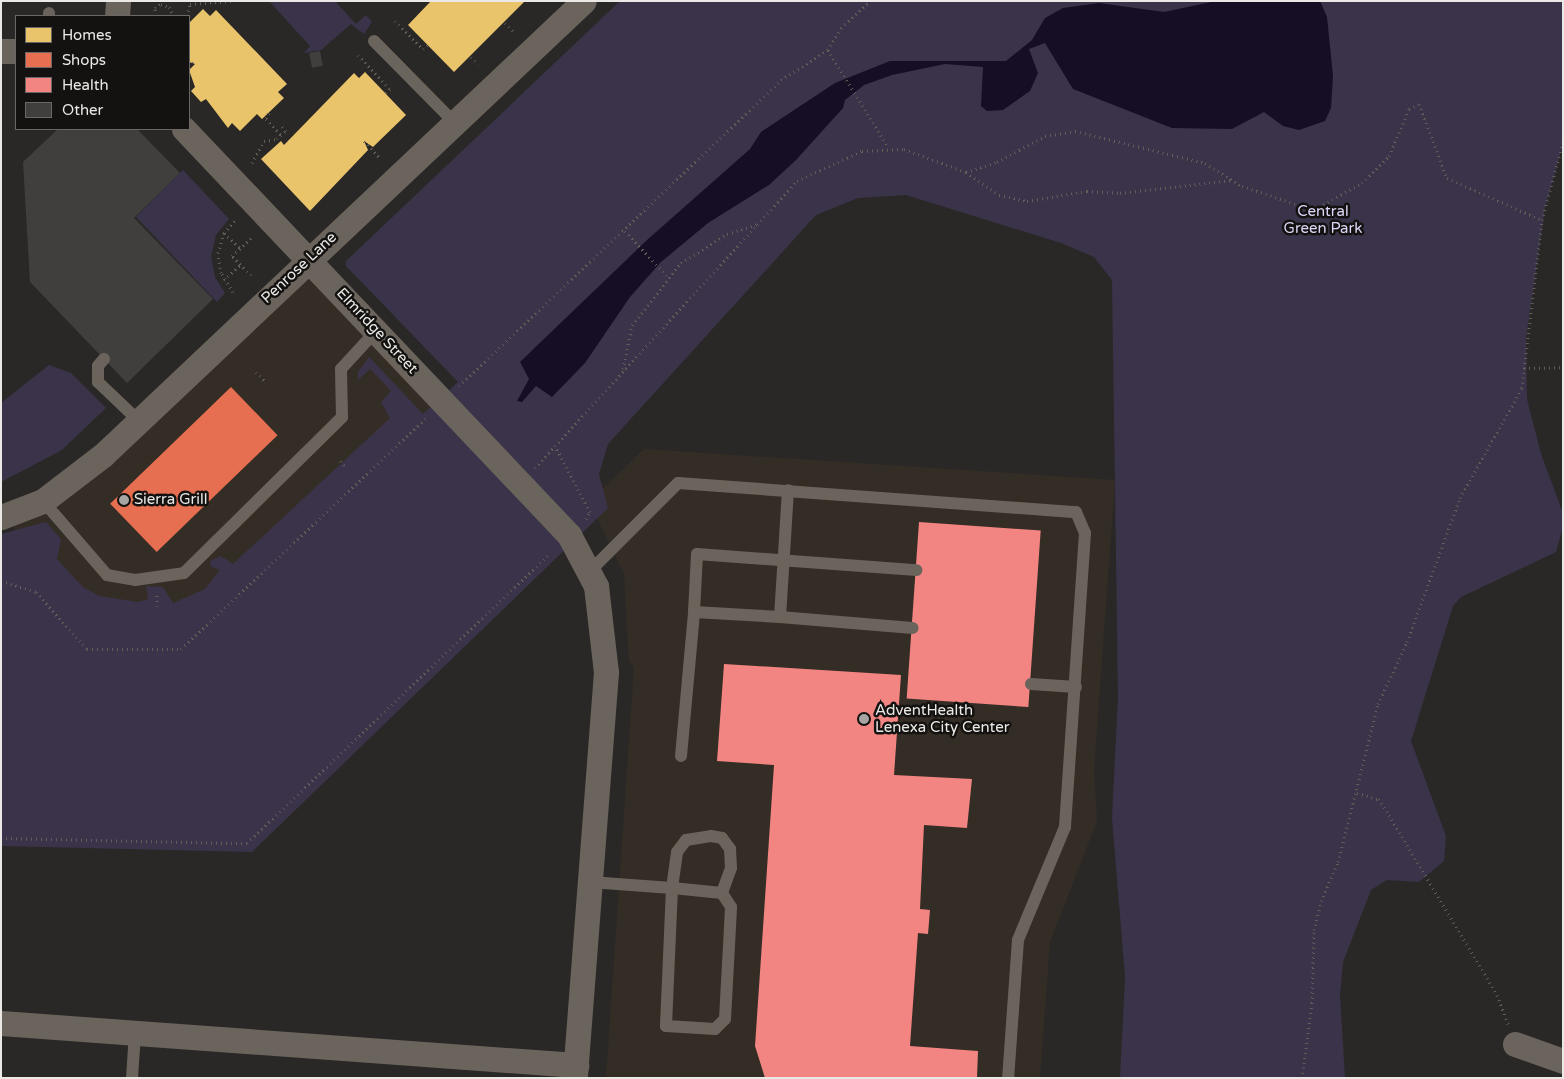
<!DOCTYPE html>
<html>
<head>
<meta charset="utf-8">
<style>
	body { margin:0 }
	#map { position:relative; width:1564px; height:1079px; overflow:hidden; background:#2a2826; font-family:"Varela Round",sans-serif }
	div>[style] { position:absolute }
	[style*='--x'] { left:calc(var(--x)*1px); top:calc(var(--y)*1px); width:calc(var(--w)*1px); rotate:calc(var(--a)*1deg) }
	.built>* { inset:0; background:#342d25 }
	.green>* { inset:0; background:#3a3349 }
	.water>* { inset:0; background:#160e24 }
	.homes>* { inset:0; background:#e9c46a }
	.shops>* { inset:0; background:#e76f51; transform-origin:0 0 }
	.health>* { inset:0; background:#f28482; transform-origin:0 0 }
	.building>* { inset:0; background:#403f3d; transform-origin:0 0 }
	.path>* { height:3px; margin-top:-1.5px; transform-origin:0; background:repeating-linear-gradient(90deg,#625e59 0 1px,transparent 0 5px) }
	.service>* { height:12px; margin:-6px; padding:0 6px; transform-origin:6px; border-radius:6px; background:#6b645c }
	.minor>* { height:25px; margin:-12.5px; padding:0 12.5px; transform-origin:12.5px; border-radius:12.5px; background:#6b645c }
	.dots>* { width:14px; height:14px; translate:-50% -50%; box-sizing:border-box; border:2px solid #131210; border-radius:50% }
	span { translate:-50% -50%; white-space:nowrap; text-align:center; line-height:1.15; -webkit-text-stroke:5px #131210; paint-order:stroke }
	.park-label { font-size:15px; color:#ded6f8 }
	.street-label { font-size:15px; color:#ebe9e6 }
	.poi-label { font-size:15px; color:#ebe9e6 }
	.left { translate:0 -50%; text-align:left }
	.frame { position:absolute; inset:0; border:2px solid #ebe9e6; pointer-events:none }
	.legend { position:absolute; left:15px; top:15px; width:175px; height:115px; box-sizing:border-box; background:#131210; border:1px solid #696866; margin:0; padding:6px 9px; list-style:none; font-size:15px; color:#ebe9e6 }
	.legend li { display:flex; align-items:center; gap:10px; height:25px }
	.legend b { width:25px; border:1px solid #696866 }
</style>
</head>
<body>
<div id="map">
	<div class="built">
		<div style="clip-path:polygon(308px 264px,440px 401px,200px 622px,94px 620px,5px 518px,27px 511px)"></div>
		<div style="clip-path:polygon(644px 449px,1115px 480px,1094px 770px,1097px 821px,1050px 942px,1040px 1078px,606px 1078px,634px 667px,629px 661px,624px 574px,589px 502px)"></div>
	</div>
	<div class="green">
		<div style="clip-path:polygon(269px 1px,335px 1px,356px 24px,366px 15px,372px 22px,364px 34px,351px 24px,321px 50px,304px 53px,310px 46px)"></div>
		<div style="clip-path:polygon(620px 1px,1563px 1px,1563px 144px,1545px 208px,1526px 338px,1527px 399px,1541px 454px,1563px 513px,1563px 527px,1556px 552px,1461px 597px,1453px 606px,1411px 741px,1446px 836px,1444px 861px,1419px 882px,1387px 880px,1371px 890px,1343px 962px,1340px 995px,1345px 1078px,1120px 1078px,1125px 977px,1112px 818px,1118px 698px,1112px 280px,1094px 257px,1061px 243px,906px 195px,858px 198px,816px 215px,608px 444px,599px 474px,608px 508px,252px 852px,1px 846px,1px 534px,46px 522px,61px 539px,57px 559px,83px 587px,100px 596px,138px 602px,148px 599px,146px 586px,163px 587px,173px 603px,205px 589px,220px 570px,211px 567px,210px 561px,221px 556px,233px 564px,390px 418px,381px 402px,391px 391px,370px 369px,358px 380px,358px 372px,369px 357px,423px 414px,458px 382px,346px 266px,346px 261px)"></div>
		<div style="clip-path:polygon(183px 170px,229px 219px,216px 235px,211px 256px,215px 277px,225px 293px,217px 302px,136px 217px)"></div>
		<div style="clip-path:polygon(49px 365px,71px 373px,106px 408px,62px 450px,1px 482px,1px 403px)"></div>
	</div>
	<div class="water">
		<div style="clip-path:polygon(1216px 1px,1320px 1px,1327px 17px,1333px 76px,1331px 108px,1325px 121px,1299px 130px,1283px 126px,1264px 112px,1232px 129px,1172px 128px,1073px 89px,1045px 43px,1029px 49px,1038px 73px,1030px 91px,1003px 110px,987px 111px,981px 106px,983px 67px,945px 64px,892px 75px,864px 85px,845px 100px,843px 108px,796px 160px,769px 185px,708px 223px,661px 262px,630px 297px,585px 363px,552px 397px,536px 386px,522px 402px,517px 401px,529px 379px,520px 362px,647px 240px,750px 149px,761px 132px,835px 83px,890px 61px,1006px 61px,1032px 40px,1045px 18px,1063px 8px,1099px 3px,1164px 12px)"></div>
	</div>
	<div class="homes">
		<div style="clip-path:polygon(431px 1px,525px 1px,454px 72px,408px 25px)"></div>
		<div style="clip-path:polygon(203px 9px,210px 16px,216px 10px,287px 84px,278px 92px,284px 98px,262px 119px,257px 114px,240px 131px,232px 123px,228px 128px,206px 99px,201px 102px,191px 91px,195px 87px,189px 70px,195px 64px,189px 62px,189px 23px)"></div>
		<div style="clip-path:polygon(365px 72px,406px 115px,373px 147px,364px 141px,368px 150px,310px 211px,261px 159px,281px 141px,284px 145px,354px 73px,359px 78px)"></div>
	</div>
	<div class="shops">
		<div style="left:231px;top:387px;width:67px;height:168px;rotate:46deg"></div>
	</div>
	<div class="health">
		<div style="left:919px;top:522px;width:122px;height:177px;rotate:4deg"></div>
		<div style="clip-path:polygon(724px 664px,901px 675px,894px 775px,972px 779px,967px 828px,924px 825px,920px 909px,930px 910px,928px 934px,918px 933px,910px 1046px,978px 1051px,977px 1078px,765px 1078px,755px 1046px,774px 765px,717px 761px)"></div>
	</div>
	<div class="building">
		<div style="left:320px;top:51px;width:15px;height:11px;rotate:79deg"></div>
		<div style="clip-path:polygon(58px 129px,137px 129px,180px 173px,134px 218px,213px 299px,127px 383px,30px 282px,23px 162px)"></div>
	</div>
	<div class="path">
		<div style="--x:155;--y:16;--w:8;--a:-90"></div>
		<div style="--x:155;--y:8;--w:7;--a:-34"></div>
		<div style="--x:161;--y:4;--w:9;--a:21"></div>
		<div style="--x:169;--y:7;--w:10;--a:61"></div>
		<div style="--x:187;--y:16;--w:12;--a:-76"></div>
		<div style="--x:190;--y:4;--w:41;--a:-4.2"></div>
		<div style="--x:395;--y:21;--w:40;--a:45"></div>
		<div style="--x:423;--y:49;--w:6;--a:-39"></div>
		<div style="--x:505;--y:23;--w:11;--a:45"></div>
		<div style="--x:828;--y:50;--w:114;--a:58.3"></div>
		<div style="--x:358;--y:55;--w:47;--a:46.7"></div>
		<div style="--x:390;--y:89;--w:6;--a:141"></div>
		<div style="--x:471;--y:57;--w:10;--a:45"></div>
		<div style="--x:189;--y:66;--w:6;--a:-45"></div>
		<div style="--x:269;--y:113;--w:7;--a:117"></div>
		<div style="--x:266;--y:119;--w:22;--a:47"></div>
		<div style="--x:364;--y:141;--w:22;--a:47"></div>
		<div style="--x:252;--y:163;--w:25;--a:-61"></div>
		<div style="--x:264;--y:141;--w:13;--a:-9"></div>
		<div style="--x:277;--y:139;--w:12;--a:-42"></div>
		<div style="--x:286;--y:131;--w:6;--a:-129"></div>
		<div style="--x:966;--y:172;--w:40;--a:34.9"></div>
		<div style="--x:999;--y:195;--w:29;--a:12"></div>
		<div style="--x:1027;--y:201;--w:61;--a:-9.5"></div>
		<div style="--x:1087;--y:191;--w:33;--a:3"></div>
		<div style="--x:1120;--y:193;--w:113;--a:-6.6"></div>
		<div style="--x:625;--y:231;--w:63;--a:46.9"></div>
		<div style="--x:224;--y:233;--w:22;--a:43"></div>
		<div style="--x:251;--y:275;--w:27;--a:-135"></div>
		<div style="--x:232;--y:256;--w:26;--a:-43"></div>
		<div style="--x:224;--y:280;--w:22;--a:-43"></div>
		<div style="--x:233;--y:292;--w:22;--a:-122"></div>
		<div style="--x:221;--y:273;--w:20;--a:-99"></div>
		<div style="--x:218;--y:253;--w:21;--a:-73"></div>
		<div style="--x:224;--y:233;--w:17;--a:-50"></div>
		<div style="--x:1524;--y:368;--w:39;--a:-1"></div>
		<div style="--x:623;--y:369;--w:45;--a:-78.4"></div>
		<div style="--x:632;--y:325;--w:79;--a:-51.7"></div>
		<div style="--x:681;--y:263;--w:54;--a:-32.2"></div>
		<div style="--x:727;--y:234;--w:33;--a:-18"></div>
		<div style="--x:256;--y:372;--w:13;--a:45"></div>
		<div style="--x:459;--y:386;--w:444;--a:-43.5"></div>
		<div style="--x:781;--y:80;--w:56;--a:-32.6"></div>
		<div style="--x:828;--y:50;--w:26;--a:-59"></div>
		<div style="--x:841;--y:28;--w:40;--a:-43"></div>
		<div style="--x:340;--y:461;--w:9;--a:49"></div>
		<div style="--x:535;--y:468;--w:30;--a:-48"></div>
		<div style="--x:586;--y:519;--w:8;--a:-60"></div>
		<div style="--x:590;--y:512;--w:75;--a:-117.9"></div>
		<div style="--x:555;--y:446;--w:359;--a:-47.6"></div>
		<div style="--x:797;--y:181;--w:72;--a:-24.8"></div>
		<div style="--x:862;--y:151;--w:42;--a:-2.7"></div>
		<div style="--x:904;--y:149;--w:66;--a:20.4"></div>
		<div style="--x:966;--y:172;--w:33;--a:-18"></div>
		<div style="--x:997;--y:162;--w:55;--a:-28.4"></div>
		<div style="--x:1045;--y:136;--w:30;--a:-9"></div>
		<div style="--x:1075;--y:131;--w:134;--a:13.8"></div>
		<div style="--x:1205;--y:163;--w:44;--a:31.9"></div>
		<div style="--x:1242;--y:186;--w:66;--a:18.4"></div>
		<div style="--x:1305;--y:207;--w:14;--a:0"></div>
		<div style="--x:1319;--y:207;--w:49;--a:-29.2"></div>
		<div style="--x:1362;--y:183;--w:38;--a:-45"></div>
		<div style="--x:1389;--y:156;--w:51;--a:-66.9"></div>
		<div style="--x:1409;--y:109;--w:11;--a:-27"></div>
		<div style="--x:1419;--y:104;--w:79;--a:69.3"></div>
		<div style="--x:1447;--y:178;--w:104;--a:23.9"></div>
		<div style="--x:1;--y:581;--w:37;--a:17"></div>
		<div style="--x:36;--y:592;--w:76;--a:48.2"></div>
		<div style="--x:87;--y:649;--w:94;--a:0"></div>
		<div style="--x:181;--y:649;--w:337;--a:-43.3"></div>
		<div style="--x:157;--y:606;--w:11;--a:-90"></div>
		<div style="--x:1357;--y:793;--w:22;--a:16"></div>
		<div style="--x:1378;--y:799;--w:19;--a:55"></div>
		<div style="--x:1389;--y:815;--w:210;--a:59"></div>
		<div style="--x:1497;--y:995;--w:31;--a:69"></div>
		<div style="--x:1;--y:838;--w:246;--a:1.2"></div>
		<div style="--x:247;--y:843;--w:417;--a:-43.7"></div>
		<div style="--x:1302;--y:1078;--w:76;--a:-82.4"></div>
		<div style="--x:1312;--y:1003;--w:73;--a:-88.4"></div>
		<div style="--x:1314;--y:930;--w:30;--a:-76"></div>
		<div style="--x:1321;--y:901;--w:43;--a:-66.4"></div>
		<div style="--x:1338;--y:862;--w:163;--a:-75.8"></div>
		<div style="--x:1378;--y:704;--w:68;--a:-64.9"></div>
		<div style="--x:1407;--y:642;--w:153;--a:-69.8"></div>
		<div style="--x:1460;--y:498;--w:126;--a:-60.6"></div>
		<div style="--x:1522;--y:388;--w:169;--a:-83.2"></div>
		<div style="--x:1542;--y:220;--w:81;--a:-74.9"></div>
	</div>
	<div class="service">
		<div style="--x:49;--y:16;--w:3;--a:-90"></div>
		<div style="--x:374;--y:41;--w:115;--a:45.4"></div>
		<div style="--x:104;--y:359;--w:9;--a:131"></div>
		<div style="--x:98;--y:366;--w:16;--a:90"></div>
		<div style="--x:98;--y:382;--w:57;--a:43.6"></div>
		<div style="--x:43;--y:501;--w:98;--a:49.1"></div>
		<div style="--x:107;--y:575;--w:28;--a:10"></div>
		<div style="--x:135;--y:580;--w:49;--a:-8.1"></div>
		<div style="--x:184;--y:573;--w:222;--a:-44.6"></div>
		<div style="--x:342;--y:417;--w:48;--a:-91.2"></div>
		<div style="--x:341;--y:369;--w:53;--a:-47.3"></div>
		<div style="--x:589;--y:572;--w:126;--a:-45"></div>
		<div style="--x:678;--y:483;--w:399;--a:4.2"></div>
		<div style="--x:1076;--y:512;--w:23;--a:67"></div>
		<div style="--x:1085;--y:533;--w:295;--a:93.9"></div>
		<div style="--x:1065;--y:827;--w:122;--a:112.6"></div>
		<div style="--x:1018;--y:940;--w:138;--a:94.1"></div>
		<div style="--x:694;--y:612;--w:58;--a:-87"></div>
		<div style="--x:697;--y:554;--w:220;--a:4.2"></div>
		<div style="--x:780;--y:617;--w:133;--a:4.7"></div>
		<div style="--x:1031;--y:684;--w:45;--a:3.8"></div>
		<div style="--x:681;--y:756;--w:145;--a:-84.8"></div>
		<div style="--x:694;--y:612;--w:86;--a:3.3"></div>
		<div style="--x:780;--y:617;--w:127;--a:-86.4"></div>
		<div style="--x:590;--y:882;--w:82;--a:4.2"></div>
		<div style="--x:672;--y:888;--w:138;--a:92.5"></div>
		<div style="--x:666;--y:1026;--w:49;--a:3.5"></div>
		<div style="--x:715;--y:1029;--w:14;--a:-45"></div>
		<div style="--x:725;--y:1019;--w:112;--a:-86.9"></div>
		<div style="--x:731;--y:907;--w:17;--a:-123"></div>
		<div style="--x:722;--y:893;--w:50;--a:-174.3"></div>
		<div style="--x:672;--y:888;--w:36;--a:-82"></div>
		<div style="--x:677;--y:852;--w:15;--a:-53"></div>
		<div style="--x:686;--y:840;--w:25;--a:-9"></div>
		<div style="--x:711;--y:836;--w:11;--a:10"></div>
		<div style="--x:722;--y:838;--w:14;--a:54"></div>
		<div style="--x:730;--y:849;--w:19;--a:87"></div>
		<div style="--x:731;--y:868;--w:27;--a:110"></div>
		<div style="--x:132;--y:1078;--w:45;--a:-86.2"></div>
	</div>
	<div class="minor">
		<div style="--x:117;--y:16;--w:15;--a:-86"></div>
		<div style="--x:1;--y:51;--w:15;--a:0"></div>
		<div style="--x:184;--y:129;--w:560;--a:46.52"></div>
		<div style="--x:569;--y:535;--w:58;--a:62.1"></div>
		<div style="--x:596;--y:586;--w:87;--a:83.4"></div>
		<div style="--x:606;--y:672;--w:407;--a:94.4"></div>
		<div style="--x:1;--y:517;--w:45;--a:-20.9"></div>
		<div style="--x:43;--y:501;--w:76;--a:-37.5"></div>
		<div style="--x:103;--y:455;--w:661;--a:-43.35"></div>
		<div style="--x:1;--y:1023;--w:577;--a:4.18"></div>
		<div style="--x:1515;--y:1044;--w:51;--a:19.5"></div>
	</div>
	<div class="dots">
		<div style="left:124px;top:500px;background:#a7a5a3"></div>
		<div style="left:864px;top:719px;background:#a7a5a3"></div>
	</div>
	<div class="park-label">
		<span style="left:1323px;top:220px">Central<br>Green Park</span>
	</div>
	<div class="street-label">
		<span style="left:299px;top:268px;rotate:-43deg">Penrose Lane</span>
		<span style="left:377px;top:331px;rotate:47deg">Elmridge Street</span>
	</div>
	<div class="poi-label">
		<span class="left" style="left:134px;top:500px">Sierra Grill</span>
		<span class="left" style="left:875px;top:719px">AdventHealth<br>Lenexa City Center</span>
	</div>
	<div class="frame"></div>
	<ul class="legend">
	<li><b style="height:14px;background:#e9c46a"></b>Homes</li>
	<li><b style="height:14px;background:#e76f51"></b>Shops</li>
	<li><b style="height:14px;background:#f28482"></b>Health</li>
	<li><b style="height:14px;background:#403f3d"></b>Other</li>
	</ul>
</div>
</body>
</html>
